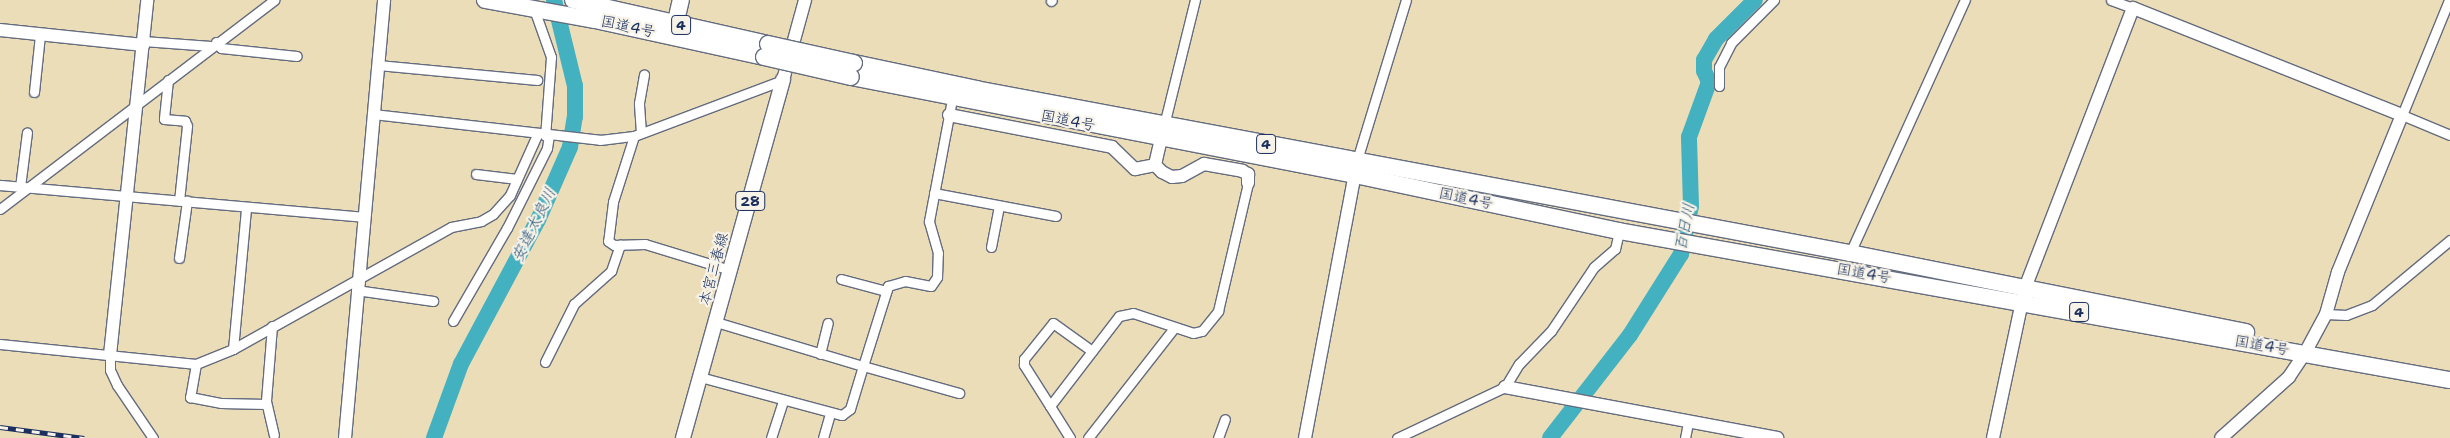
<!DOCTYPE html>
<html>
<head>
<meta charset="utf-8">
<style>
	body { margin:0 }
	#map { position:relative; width:2450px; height:438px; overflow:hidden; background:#ecddb9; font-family:"Shantell Sans","Klee One",sans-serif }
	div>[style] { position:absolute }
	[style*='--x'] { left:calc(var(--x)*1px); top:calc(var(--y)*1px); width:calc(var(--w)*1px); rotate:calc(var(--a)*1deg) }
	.river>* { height:16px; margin:-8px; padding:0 8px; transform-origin:8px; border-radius:8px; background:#44b1c0 }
	.roads { filter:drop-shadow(1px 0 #646c7e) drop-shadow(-1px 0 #646c7e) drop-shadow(0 1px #646c7e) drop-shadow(0 -1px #646c7e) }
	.street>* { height:9px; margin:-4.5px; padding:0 4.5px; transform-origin:4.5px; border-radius:4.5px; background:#fff }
	.secondary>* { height:12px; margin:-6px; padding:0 6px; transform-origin:6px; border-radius:6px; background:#fff }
	.primary>* { height:14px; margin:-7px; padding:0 7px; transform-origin:7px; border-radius:7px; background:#fff }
	.highway>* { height:16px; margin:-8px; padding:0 8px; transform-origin:8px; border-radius:8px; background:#fff }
	.rail>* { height:4.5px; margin-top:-2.25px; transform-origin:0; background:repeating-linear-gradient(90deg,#f7f3e8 0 8px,#1b2f5e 0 16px); box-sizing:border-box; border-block:1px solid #1b2f5e }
	.bridges { filter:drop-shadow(1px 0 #646c7e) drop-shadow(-1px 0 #646c7e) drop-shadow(0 1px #646c7e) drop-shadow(0 -1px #646c7e) }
	.highway-bridge>* { height:16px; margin:-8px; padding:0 8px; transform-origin:8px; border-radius:8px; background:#fff }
	span { translate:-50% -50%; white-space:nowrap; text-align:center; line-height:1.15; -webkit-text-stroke:4.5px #f7f3e8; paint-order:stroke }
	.shield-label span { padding:1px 4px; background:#f7f3e8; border:1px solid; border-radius:4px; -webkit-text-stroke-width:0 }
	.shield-label { font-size:14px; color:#1b2f5e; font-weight:700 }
	.street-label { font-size:15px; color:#1b2f5e }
	.water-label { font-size:16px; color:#27567b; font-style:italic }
</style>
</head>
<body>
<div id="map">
	<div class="river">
		<div style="--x:434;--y:438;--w:79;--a:-70"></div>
		<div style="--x:461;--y:364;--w:163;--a:-61.9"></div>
		<div style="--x:538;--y:220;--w:80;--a:-66.3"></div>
		<div style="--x:570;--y:147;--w:30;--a:-81"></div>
		<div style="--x:575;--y:117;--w:31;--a:-90"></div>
		<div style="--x:575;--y:86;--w:89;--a:-103.7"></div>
		<div style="--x:1550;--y:438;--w:130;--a:-52.2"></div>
		<div style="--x:1630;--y:335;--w:96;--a:-57.8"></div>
		<div style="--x:1681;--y:254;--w:49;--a:-78.2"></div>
		<div style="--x:1691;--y:206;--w:69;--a:-91.7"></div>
		<div style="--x:1689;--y:137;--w:59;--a:-70"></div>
		<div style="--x:1709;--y:82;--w:12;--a:-114"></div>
		<div style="--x:1704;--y:71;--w:11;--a:-90"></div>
		<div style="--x:1704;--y:60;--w:24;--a:-60"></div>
		<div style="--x:1716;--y:39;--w:55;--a:-45"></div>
	</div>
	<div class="roads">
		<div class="street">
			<div style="--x:2111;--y:0;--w:23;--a:20"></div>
			<div style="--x:2449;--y:0;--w:124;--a:112.2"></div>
			<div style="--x:2402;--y:115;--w:52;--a:22.6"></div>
			<div style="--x:1051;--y:1;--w:1;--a:-45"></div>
			<div style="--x:534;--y:9;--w:51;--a:70.5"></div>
			<div style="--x:551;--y:57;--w:79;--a:94.3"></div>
			<div style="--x:143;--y:41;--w:68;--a:4.2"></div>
			<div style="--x:216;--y:42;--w:8;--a:50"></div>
			<div style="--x:221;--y:48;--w:76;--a:6"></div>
			<div style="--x:378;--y:65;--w:160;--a:5.4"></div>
			<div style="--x:168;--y:80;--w:39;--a:96"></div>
			<div style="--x:164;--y:119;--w:21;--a:5"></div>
			<div style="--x:185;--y:121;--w:5;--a:68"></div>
			<div style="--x:187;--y:126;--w:75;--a:96.1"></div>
			<div style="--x:1719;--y:86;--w:19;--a:-90"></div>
			<div style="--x:1719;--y:67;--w:27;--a:-63"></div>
			<div style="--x:1731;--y:43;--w:61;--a:-45"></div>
			<div style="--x:34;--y:92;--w:57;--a:-84"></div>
			<div style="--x:373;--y:114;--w:228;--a:6.5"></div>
			<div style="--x:600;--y:140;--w:34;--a:-7"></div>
			<div style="--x:634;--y:136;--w:159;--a:-20.6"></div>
			<div style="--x:1164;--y:125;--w:129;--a:-76.1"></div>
			<div style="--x:641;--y:133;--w:30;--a:-94"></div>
			<div style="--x:639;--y:103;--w:29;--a:-80"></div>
			<div style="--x:634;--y:136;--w:69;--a:107.7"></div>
			<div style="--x:613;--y:202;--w:39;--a:97"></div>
			<div style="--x:608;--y:241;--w:7;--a:34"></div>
			<div style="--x:614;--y:245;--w:31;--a:-2"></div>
			<div style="--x:645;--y:244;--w:89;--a:17"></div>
			<div style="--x:1357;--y:160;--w:167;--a:-73"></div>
			<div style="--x:476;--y:174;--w:41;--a:7"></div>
			<div style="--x:0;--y:185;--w:365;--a:5"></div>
			<div style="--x:20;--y:187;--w:55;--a:-82.7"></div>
			<div style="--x:934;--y:193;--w:124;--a:10.7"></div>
			<div style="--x:0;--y:209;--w:345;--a:-37.3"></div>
			<div style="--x:991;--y:247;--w:42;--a:-79"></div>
			<div style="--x:1850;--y:253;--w:278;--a:-65.6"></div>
			<div style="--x:179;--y:258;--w:58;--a:-82"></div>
			<div style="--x:841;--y:279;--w:47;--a:14.9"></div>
			<div style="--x:356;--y:290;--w:78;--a:8.1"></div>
			<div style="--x:2326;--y:314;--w:20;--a:3"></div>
			<div style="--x:2346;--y:315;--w:28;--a:-21"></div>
			<div style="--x:2372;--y:305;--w:102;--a:-39.8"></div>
			<div style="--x:453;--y:321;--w:108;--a:-59.9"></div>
			<div style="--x:507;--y:228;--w:89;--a:-63.4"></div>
			<div style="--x:547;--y:148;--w:12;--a:-81"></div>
			<div style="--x:716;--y:322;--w:153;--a:16.7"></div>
			<div style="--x:863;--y:366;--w:84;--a:-72.6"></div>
			<div style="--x:888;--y:286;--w:18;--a:-16"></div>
			<div style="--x:905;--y:281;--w:26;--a:11"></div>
			<div style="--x:931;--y:286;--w:11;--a:-56"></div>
			<div style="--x:937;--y:277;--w:24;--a:-88"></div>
			<div style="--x:938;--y:253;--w:33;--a:-106"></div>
			<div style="--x:929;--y:221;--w:124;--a:-79.3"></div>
			<div style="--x:272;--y:326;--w:75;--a:94.6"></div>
			<div style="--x:266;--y:401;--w:35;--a:77"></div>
			<div style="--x:0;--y:344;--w:197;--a:5.8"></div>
			<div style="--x:196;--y:364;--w:40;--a:-22"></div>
			<div style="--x:233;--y:349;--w:250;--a:-29.2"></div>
			<div style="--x:451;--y:227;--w:31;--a:-11"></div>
			<div style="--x:481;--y:221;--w:14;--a:-30"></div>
			<div style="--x:493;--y:214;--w:25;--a:-48"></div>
			<div style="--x:510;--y:195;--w:66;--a:-65.8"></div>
			<div style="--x:233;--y:349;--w:141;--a:-84.7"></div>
			<div style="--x:820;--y:354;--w:32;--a:-76"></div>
			<div style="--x:110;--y:355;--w:15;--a:90"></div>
			<div style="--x:110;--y:370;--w:17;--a:65"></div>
			<div style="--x:117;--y:385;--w:64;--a:55.8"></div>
			<div style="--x:545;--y:362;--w:65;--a:-63.4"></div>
			<div style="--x:574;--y:304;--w:50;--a:-41.7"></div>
			<div style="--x:611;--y:271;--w:28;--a:-71"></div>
			<div style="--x:196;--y:364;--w:34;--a:100"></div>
			<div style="--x:190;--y:397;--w:32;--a:11"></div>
			<div style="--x:221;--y:403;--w:45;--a:1.3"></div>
			<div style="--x:700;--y:377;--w:147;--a:15"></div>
			<div style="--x:842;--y:415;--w:10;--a:-37"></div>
			<div style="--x:850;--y:409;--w:45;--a:-73.2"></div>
			<div style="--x:863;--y:366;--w:100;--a:15.7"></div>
			<div style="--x:1050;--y:406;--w:49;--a:-122.4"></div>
			<div style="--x:1024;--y:365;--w:6;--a:-90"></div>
			<div style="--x:1024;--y:359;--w:46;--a:-51.1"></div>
			<div style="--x:1053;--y:323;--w:48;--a:35.7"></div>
			<div style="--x:771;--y:438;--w:40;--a:-72"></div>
			<div style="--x:823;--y:438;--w:26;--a:-74"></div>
			<div style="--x:1070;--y:438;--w:38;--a:-122"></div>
			<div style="--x:1050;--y:406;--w:113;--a:-52.5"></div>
			<div style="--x:1119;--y:316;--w:14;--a:-12"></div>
			<div style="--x:1133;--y:313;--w:63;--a:18.4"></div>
			<div style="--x:1193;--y:333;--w:9;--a:-13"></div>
			<div style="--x:1202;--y:331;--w:26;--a:-51"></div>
			<div style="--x:1218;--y:311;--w:131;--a:-76.8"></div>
			<div style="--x:1088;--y:438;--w:140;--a:-52"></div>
			<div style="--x:1218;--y:438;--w:20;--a:-70"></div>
			<div style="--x:1397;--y:438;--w:119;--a:-25.3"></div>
			<div style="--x:1505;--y:387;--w:27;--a:-59"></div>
			<div style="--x:1519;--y:364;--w:46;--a:-45.9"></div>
			<div style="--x:1551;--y:331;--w:77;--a:-56.1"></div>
			<div style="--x:1594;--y:267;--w:28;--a:-41"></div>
			<div style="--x:1615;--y:249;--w:18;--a:-77"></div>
			<div style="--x:1685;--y:438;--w:16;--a:-79"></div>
		</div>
		<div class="secondary">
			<div style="--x:0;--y:30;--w:144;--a:6"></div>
			<div style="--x:783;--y:80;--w:83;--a:-74.6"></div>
			<div style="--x:949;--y:115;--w:166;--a:11.1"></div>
			<div style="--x:1112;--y:147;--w:32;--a:44"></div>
			<div style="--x:1135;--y:169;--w:20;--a:-11"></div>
			<div style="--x:1163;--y:130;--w:36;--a:103"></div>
			<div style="--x:1155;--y:165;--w:10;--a:45"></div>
			<div style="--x:1162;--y:172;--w:11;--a:27"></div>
			<div style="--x:1172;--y:177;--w:10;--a:-6"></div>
			<div style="--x:1182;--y:176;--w:25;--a:-29"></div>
			<div style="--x:1204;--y:164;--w:39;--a:10"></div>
			<div style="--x:1242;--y:171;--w:7;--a:27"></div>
			<div style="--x:1248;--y:174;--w:9;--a:90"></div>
			<div style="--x:110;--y:355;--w:357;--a:-84"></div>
			<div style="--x:1505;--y:387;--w:277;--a:10.6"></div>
			<div style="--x:345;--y:438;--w:440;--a:-84.9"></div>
			<div style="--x:1305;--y:438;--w:275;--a:-79.3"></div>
			<div style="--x:1993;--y:438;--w:153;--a:-78"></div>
			<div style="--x:2025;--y:288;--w:300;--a:-68.9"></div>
			<div style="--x:2133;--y:8;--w:289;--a:21.7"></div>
			<div style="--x:2402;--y:115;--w:170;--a:112.2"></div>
			<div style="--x:2338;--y:272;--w:44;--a:105.9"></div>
			<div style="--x:2326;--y:314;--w:44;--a:118.3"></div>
			<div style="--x:2305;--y:353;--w:29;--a:124"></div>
			<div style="--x:2289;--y:377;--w:91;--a:138.1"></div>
		</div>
		<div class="primary">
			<div style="--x:683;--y:438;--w:372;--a:-74.4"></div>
		</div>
		<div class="highway">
			<div style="--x:485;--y:0;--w:112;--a:10.3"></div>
			<div style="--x:595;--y:20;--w:173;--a:12.3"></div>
			<div style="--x:573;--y:0;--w:200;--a:12.7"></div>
			<div style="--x:673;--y:34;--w:35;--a:-77"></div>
			<div style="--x:854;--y:63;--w:125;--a:12"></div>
			<div style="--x:976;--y:89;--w:889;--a:10.63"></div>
			<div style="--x:1850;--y:253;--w:404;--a:11.3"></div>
			<div style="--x:851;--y:77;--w:513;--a:11"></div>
			<div style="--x:1355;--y:175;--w:270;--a:12"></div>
			<div style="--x:1619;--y:231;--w:844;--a:10.17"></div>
		</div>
	</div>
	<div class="rail">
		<div style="--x:0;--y:427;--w:85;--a:7.5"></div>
	</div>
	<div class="bridges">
		<div class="highway-bridge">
			<div style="--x:768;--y:44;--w:88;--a:12.5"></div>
			<div style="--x:764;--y:57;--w:89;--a:12.9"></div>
		</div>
	</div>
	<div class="shield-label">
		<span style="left:681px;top:25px">4</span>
		<span style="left:1266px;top:144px">4</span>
		<span style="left:750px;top:201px">28</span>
		<span style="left:2079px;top:312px">4</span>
	</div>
	<div class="street-label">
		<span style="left:628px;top:27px;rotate:12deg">国道4号</span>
		<span style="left:1068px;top:121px;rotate:11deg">国道4号</span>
		<span style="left:1466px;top:199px;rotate:12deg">国道4号</span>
		<span style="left:714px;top:269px;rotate:-75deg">本宮三春線</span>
		<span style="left:1864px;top:274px;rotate:10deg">国道4号</span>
		<span style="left:2262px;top:346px;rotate:10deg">国道4号</span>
	</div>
	<div class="water-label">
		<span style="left:534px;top:225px;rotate:-64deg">安達太良川</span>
		<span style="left:1685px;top:227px;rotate:-79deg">百日川</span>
	</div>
</div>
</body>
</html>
